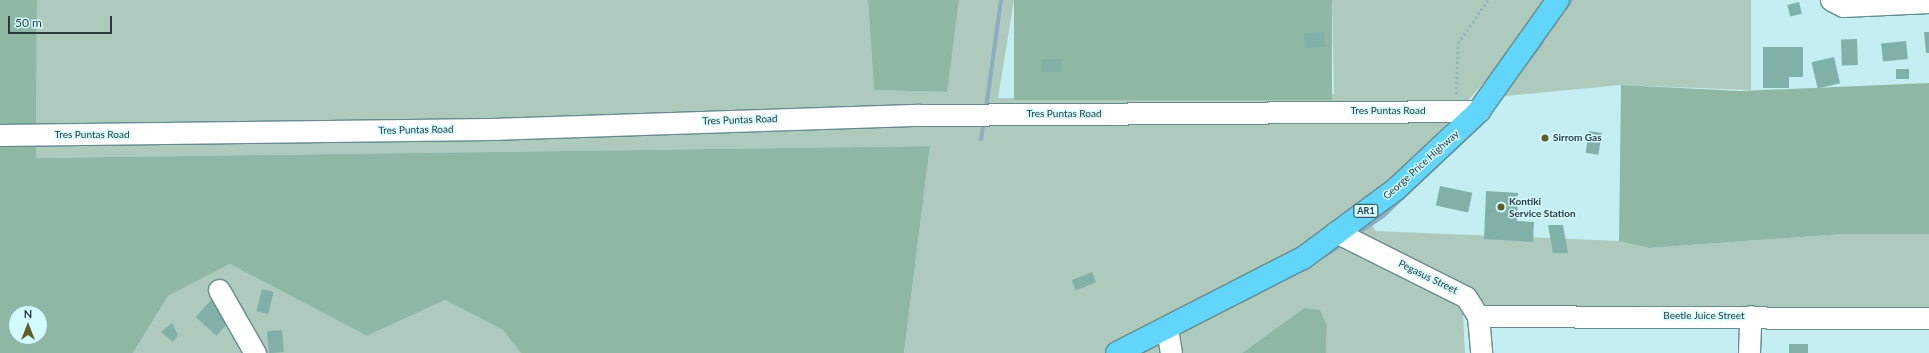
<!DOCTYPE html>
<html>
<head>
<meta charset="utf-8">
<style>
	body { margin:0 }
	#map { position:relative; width:1929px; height:353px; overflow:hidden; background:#c4eef1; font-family:Lato,sans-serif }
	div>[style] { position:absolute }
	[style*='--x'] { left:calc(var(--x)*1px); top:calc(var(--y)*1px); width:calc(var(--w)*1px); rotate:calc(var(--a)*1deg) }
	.green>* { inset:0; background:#aecabc }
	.forest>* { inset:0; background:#8fb8a4; transform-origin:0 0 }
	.stream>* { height:4px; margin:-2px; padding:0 2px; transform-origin:2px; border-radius:2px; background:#8badc6 }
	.building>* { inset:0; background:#80b0a8; transform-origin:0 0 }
	.path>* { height:2.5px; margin-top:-1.25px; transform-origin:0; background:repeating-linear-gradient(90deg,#92b4b7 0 2px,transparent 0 5px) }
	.roads { filter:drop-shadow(1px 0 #668c90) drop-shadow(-1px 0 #668c90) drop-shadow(0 1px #668c90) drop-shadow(0 -1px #668c90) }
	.minor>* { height:21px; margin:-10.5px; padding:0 10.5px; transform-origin:10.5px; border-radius:10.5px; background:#fff }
	.highway>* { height:22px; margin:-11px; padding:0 11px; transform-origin:11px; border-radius:11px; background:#61d5fa }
	.dots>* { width:11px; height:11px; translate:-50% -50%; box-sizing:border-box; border:2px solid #d1fbff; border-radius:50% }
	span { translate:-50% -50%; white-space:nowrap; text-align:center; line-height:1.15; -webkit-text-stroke:3px #d1fbff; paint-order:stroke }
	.shield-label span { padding:1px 3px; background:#d1fbff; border:1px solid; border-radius:3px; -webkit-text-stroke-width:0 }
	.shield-label { font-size:9px; color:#2b3b3d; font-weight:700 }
	.street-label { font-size:10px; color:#2b3b3d }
	.poi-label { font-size:10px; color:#2b3b3d; font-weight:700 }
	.left { translate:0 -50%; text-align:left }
	.north { position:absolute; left:8px; top:305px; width:40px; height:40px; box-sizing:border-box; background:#d1fbff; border:1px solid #8faeb1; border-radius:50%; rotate:0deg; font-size:11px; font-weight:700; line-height:16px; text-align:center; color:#2b3b3d }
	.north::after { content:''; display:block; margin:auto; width:14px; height:18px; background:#615e2a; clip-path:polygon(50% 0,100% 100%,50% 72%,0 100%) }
	.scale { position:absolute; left:8px; top:16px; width:104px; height:18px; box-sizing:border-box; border:2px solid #2b3b3d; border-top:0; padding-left:5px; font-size:12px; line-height:14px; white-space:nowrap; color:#2b3b3d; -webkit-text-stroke:3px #d1fbff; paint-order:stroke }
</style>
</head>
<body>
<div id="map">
	<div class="green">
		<div style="clip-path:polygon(37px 0,868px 0,874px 90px,946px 92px,959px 0,1014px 0,998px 98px,1334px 94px,1332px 0,1545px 0,1490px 76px,1427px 146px,1373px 194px,1297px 248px,1303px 258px,1369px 218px,1375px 231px,1619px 241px,1649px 248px,1843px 234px,1929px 234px,1929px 310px,1463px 314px,1465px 353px,1326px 353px,1327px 326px,1304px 308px,1242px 353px,904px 353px,930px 146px,36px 158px)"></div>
		<div style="clip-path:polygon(1565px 0,1751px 0,1751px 90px,1621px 85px,1495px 97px)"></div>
		<div style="clip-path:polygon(230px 264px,367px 336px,445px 300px,503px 330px,521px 353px,133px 353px,168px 296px)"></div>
	</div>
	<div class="forest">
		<div style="clip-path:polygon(evenodd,0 0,37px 0,36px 158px,930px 146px,904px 353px,521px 353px,503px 330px,445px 300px,367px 336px,230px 264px,168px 296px,133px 353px,0 353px,0 0,16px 313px,40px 313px,40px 337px,16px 337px,16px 313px)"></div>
		<div style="clip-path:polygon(868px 0,959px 0,947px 92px,874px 90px)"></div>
		<div style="left:1014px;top:0;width:318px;height:100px"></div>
		<div style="clip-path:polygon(1929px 83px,1929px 234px,1843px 234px,1649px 248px,1619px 241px,1621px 85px,1740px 91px)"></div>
		<div style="clip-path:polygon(1304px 308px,1320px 310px,1327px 326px,1326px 353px,1242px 353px)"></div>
	</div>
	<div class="stream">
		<div style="--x:1565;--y:9;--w:11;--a:-56"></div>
		<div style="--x:1523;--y:67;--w:31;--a:-53"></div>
		<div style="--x:986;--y:109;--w:110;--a:-82.2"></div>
		<div style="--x:981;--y:139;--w:19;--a:-81"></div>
		<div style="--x:1361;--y:231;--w:27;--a:-34"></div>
		<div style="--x:1383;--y:216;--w:134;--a:-43.2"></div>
		<div style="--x:1324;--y:256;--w:17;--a:-33"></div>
		<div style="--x:1244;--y:300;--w:68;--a:-27.3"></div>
	</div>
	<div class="building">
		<div style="left:1799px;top:2px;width:12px;height:12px;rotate:76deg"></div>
		<div style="left:1324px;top:32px;width:15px;height:20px;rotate:86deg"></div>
		<div style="clip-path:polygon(1924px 32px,1929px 32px,1929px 53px,1926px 53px)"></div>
		<div style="left:1857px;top:39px;width:26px;height:16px;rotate:88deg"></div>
		<div style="left:1906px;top:41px;width:18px;height:25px;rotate:84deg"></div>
		<div style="clip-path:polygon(1763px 47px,1803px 47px,1803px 77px,1789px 77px,1789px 88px,1763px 88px)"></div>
		<div style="left:1834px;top:57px;width:27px;height:23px;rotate:77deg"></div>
		<div style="left:1041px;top:59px;width:20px;height:13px"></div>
		<div style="left:1896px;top:69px;width:13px;height:10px"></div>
		<div style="left:1589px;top:131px;width:13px;height:22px;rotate:9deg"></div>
		<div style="left:1440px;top:186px;width:33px;height:20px;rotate:12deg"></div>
		<div style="clip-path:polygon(1486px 191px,1518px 193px,1517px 221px,1534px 222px,1533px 242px,1484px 239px)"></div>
		<div style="clip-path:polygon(1548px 225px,1563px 225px,1568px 253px,1553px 253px)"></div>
		<div style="left:1092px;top:272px;width:11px;height:22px;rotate:68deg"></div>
		<div style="left:262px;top:289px;width:12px;height:23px;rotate:14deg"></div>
		<div style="left:211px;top:300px;width:28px;height:23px;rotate:42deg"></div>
		<div style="clip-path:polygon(172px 323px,178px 335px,173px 342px,161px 332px)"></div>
		<div style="left:282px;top:330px;width:22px;height:15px;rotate:85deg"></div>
		<div style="left:1789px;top:344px;width:19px;height:9px"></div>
	</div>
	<div class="path">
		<div style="--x:1456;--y:94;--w:51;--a:-87.8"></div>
		<div style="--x:1458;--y:43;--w:52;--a:-55.1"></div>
	</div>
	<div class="roads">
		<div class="minor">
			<div style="--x:1831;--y:0;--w:13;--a:27"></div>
			<div style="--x:1843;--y:6;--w:86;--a:-2.7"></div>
			<div style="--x:0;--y:135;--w:490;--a:-0.7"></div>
			<div style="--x:490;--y:129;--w:430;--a:-1.9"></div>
			<div style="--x:920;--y:115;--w:559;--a:-0.41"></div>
			<div style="--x:1336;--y:232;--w:145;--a:26.6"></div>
			<div style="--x:1466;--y:297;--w:22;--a:58"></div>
			<div style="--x:1478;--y:316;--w:37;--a:85"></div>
			<div style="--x:219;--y:290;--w:73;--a:60.3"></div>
			<div style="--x:1478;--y:316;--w:451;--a:0.3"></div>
			<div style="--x:1167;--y:328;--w:25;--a:81"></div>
			<div style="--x:1749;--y:353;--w:37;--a:-88"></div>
		</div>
		<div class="highway">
			<div style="--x:1117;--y:353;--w:209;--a:-27.1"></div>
			<div style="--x:1303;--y:258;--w:116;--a:-36.6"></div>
			<div style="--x:1396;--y:189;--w:114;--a:-43.2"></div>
			<div style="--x:1479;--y:111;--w:136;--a:-54.6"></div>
		</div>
	</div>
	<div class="dots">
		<div style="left:1545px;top:138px;background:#615e2a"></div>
		<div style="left:1501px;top:207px;background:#615e2a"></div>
	</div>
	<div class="shield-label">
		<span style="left:1366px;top:211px">AR1</span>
	</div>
	<div class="street-label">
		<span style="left:1388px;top:111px">Tres Puntas Road</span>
		<span style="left:1064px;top:114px">Tres Puntas Road</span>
		<span style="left:740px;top:120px;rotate:-2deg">Tres Puntas Road</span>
		<span style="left:416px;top:130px;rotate:-1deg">Tres Puntas Road</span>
		<span style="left:92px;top:135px">Tres Puntas Road</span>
		<span style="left:1421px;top:165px;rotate:-42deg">George Price Highway</span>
		<span style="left:1428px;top:277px;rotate:26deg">Pegasus Street</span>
		<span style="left:1704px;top:316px">Beetle Juice Street</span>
	</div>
	<div class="poi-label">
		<span class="left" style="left:1553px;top:138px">Sirrom Gas</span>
		<span class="left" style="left:1509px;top:207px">Kontiki<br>Service Station</span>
	</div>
	<div class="north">N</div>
	<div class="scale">50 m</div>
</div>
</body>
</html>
